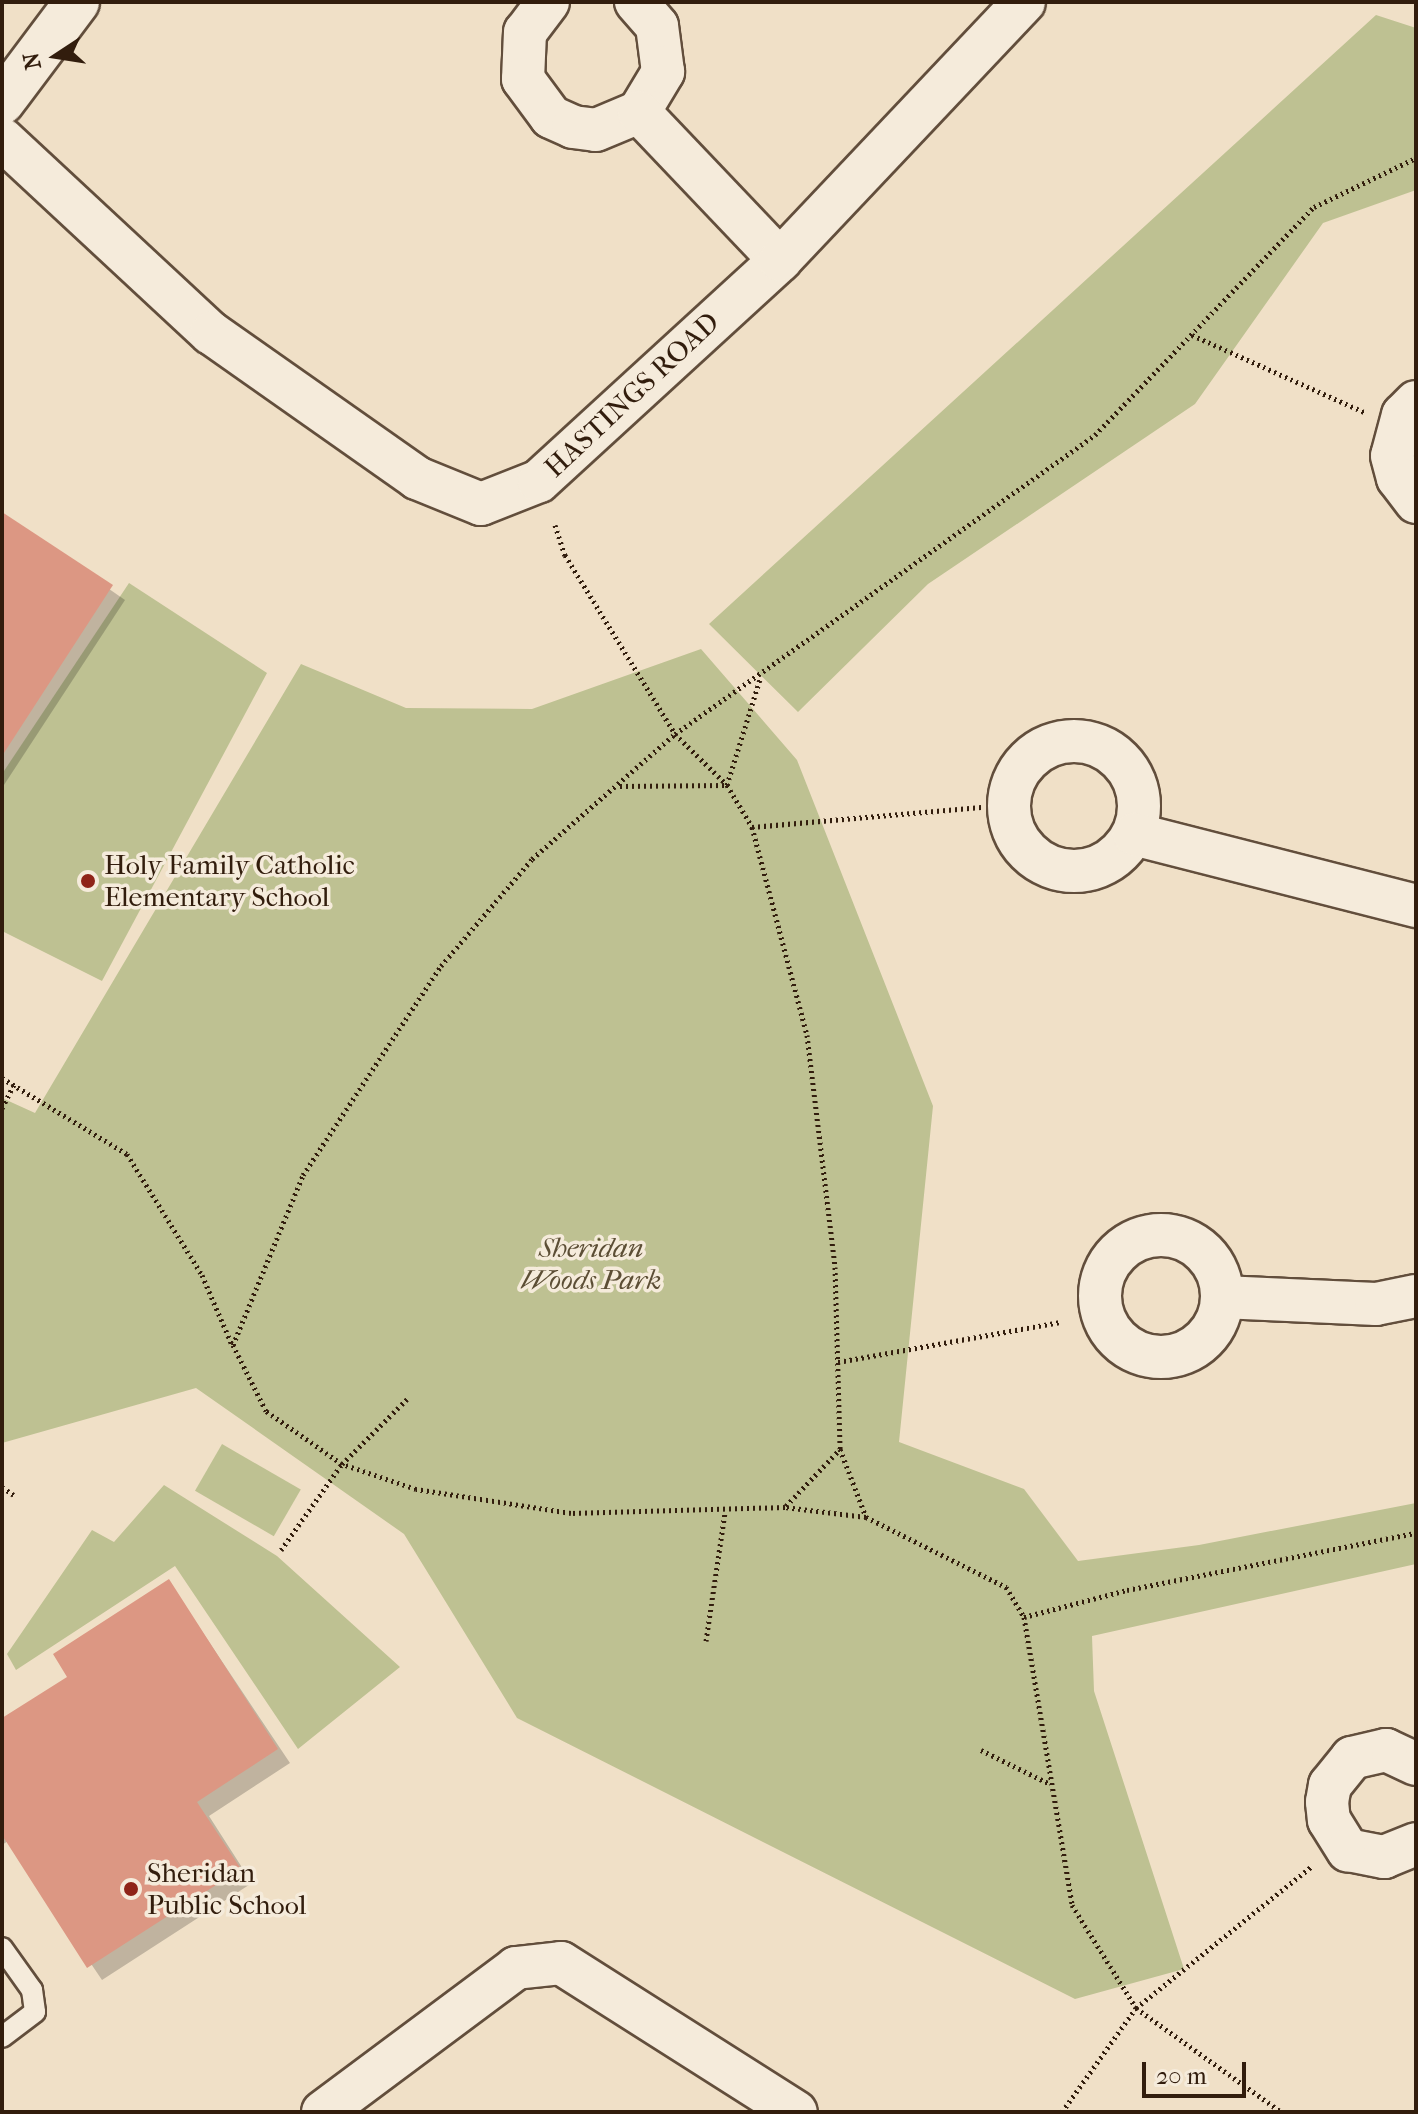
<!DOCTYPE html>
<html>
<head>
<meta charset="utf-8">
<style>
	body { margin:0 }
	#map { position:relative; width:1418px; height:2114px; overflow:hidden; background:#f0e0c7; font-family:"IM FELL French Canon",serif }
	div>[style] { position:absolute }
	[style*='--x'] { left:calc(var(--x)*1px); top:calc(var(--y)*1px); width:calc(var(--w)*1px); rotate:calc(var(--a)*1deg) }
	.green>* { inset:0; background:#bec192; transform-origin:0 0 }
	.shadow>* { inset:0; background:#0003 }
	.building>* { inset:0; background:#dc9783 }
	.path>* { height:5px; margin-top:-2.5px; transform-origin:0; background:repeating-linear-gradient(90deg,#321d0d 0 2px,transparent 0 6px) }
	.roads { filter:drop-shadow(2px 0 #624e3c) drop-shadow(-2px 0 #624e3c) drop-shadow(0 2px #624e3c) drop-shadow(0 -2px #624e3c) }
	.lane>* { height:20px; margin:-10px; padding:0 10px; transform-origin:10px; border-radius:10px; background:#f5ebdb }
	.street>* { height:42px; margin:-21px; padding:0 21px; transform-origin:21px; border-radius:21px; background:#f5ebdb }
	.street>.ring { margin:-21px; padding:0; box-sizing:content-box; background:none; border:42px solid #f5ebdb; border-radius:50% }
	.secondary>* { height:44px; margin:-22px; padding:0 22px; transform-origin:22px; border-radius:22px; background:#f5ebdb }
	.dots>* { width:22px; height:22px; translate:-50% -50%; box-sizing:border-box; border:4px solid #f5ebdb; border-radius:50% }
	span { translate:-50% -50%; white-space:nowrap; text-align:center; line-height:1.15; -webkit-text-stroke:7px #f5ebdb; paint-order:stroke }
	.street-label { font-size:28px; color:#321d0d }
	.poi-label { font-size:28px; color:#321d0d }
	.left { translate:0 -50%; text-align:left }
	.park-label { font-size:28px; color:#5c4e35; font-style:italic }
	.frame { position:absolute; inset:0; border:4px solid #321d0d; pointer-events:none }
	.north { position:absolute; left:16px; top:16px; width:80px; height:80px; -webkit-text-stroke:6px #f5ebdb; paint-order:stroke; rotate:258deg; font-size:22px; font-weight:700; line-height:32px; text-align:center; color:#321d0d }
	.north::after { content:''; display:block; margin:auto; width:28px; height:36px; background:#321d0d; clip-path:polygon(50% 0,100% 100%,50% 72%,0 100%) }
	.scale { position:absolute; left:1142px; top:2062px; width:104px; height:36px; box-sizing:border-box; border:4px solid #321d0d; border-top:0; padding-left:10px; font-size:24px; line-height:28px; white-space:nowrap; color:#321d0d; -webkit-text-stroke:6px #f5ebdb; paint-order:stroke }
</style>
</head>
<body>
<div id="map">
	<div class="green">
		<div style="clip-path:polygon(1376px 15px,1416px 28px,1416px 190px,1323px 223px,1195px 404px,928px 584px,798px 712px,709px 624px)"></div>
		<div style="clip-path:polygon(129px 583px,267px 673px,102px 981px,2px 931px,2px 774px)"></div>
		<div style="clip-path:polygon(701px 649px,797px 760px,933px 1106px,899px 1442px,1024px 1489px,1078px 1561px,1199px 1545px,1416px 1503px,1416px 1564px,1092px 1636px,1094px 1691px,1184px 1969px,1075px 1999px,517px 1718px,404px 1534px,196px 1388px,2px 1443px,2px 1098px,35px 1113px,301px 664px,406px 708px,532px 709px)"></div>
		<div style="left:222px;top:1444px;width:91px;height:54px;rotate:30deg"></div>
		<div style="clip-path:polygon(164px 1485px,277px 1556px,400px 1667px,298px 1749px,175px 1566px,16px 1670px,7px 1654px,92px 1530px,114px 1542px)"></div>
	</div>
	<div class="shadow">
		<div style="clip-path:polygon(2px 515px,125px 600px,2px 788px)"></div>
		<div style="clip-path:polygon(169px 1582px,290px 1763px,209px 1816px,252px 1883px,102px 1980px,8px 1841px,2px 1845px,2px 1721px,70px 1677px)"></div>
	</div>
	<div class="building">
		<div style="clip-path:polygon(2px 512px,113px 585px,2px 756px)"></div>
		<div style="clip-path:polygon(169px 1579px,278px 1749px,197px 1802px,241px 1869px,87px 1968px,2px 1835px,2px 1718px,67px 1677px,53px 1654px)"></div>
	</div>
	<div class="path">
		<div style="--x:1192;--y:335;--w:191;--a:24.1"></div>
		<div style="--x:555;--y:525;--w:32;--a:72"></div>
		<div style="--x:565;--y:555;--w:210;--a:58.4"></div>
		<div style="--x:675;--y:734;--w:73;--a:44.4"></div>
		<div style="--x:727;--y:785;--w:49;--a:59.2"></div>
		<div style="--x:752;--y:827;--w:215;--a:75.2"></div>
		<div style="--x:807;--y:1035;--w:234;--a:83.1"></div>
		<div style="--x:835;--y:1267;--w:182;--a:88.4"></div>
		<div style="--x:840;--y:1449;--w:73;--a:69.1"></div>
		<div style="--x:866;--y:1517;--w:157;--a:26.6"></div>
		<div style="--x:1006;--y:1587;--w:35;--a:59"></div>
		<div style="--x:1024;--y:1617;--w:292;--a:80.5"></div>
		<div style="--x:1072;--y:1905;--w:121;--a:58.1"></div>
		<div style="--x:1136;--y:2008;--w:178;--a:35.6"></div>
		<div style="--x:620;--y:786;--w:107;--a:-0.5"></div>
		<div style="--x:727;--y:785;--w:114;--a:-72.7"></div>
		<div style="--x:752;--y:827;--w:230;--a:-5"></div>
		<div style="--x:2;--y:1078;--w:146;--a:31.3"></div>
		<div style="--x:127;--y:1154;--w:142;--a:58.2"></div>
		<div style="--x:202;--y:1275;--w:76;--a:66.8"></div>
		<div style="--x:2;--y:1108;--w:27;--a:-63"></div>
		<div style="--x:838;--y:1362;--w:226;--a:-10.2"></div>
		<div style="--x:2;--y:1487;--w:14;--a:34"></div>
		<div style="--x:786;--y:1506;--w:79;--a:-46.5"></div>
		<div style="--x:866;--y:1517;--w:82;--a:-173"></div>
		<div style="--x:785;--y:1507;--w:214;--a:178.4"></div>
		<div style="--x:571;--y:1513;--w:157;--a:-171.2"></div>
		<div style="--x:416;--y:1489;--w:78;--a:-161.3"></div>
		<div style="--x:342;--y:1464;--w:93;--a:-145.1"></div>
		<div style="--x:266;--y:1411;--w:74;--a:-116.6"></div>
		<div style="--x:233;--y:1345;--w:184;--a:-67.6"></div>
		<div style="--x:303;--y:1175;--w:250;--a:-56.6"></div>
		<div style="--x:441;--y:966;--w:140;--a:-49.6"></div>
		<div style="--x:532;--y:859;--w:190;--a:-41.2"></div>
		<div style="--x:675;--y:734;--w:516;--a:-35.45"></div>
		<div style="--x:1095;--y:435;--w:316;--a:-46.2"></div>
		<div style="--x:1314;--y:207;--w:113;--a:-25.7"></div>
		<div style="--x:281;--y:1550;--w:105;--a:-54.7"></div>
		<div style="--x:342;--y:1464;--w:92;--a:-45"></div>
		<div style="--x:1024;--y:1617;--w:106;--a:-14.7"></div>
		<div style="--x:1127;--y:1590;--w:295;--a:-11.2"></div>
		<div style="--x:706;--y:1641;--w:130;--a:-81.6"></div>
		<div style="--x:981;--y:1750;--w:77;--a:26.2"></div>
		<div style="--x:1062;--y:2112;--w:128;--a:-54.6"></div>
		<div style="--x:1136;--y:2008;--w:225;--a:-38.9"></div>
	</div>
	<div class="roads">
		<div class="lane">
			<div style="--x:2;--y:1948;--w:52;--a:54.5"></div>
			<div style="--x:32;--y:1990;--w:22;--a:82"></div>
			<div style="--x:35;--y:2012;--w:41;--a:142.9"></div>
		</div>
		<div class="street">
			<div style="--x:548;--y:2;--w:38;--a:127"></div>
			<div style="--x:525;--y:32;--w:47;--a:92.4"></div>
			<div style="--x:523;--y:79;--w:47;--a:53.6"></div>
			<div style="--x:551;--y:117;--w:24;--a:24"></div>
			<div style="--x:573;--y:127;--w:23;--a:7"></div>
			<div style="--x:596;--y:130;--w:47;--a:-22.7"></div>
			<div style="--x:639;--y:112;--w:47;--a:-59"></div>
			<div style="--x:663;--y:72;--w:46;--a:-97.4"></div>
			<div style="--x:657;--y:26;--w:32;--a:-131"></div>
			<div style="--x:639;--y:112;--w:204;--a:46.4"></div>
			<div style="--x:2;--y:139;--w:285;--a:42.9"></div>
			<div style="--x:211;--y:333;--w:252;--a:35.1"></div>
			<div style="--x:417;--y:478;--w:69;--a:22.1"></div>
			<div style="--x:481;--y:504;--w:62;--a:-21.6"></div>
			<div style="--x:539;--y:481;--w:327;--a:-42.5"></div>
			<div style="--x:780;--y:260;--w:355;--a:-46.6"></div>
			<div style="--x:1416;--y:402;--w:18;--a:135"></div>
			<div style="--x:1403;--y:415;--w:42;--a:105"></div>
			<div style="--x:1392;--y:456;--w:23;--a:75"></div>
			<div style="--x:1398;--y:478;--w:30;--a:53"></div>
			<div class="ring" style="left:1009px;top:741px;width:88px;height:88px"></div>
			<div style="--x:1134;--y:834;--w:291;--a:14.3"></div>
			<div class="ring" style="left:1100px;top:1235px;width:80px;height:80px"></div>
			<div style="--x:1222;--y:1297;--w:154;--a:2.6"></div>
			<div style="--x:1376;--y:1304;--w:41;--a:-11.3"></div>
			<div style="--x:1416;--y:1764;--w:33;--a:-155"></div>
			<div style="--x:1386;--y:1750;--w:35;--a:167"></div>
			<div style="--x:1352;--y:1758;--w:35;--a:129"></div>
			<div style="--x:1330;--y:1785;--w:17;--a:100"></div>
			<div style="--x:1327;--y:1802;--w:18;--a:84"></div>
			<div style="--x:1329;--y:1820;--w:36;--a:58"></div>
			<div style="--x:1348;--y:1850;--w:37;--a:11"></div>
			<div style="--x:1384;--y:1857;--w:35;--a:-22"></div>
			<div style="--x:323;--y:2112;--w:241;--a:-36.7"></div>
			<div style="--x:516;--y:1968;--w:45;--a:-6.3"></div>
			<div style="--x:561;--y:1963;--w:278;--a:32.4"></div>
		</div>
		<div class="secondary">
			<div style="--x:2;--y:102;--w:125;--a:-53.1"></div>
		</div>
	</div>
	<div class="dots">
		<div style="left:88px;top:881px;background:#8f2418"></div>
		<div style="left:131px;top:1889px;background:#8f2418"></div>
	</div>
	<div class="street-label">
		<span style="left:632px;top:395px;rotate:-43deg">HASTINGS ROAD</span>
	</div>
	<div class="poi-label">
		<span class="left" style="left:104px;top:881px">Holy Family Catholic<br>Elementary School</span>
		<span class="left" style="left:147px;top:1889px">Sheridan<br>Public School</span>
	</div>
	<div class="park-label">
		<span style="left:591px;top:1264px">Sheridan<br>Woods Park</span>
	</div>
	<div class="frame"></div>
	<div class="north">N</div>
	<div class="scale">20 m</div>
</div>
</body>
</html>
